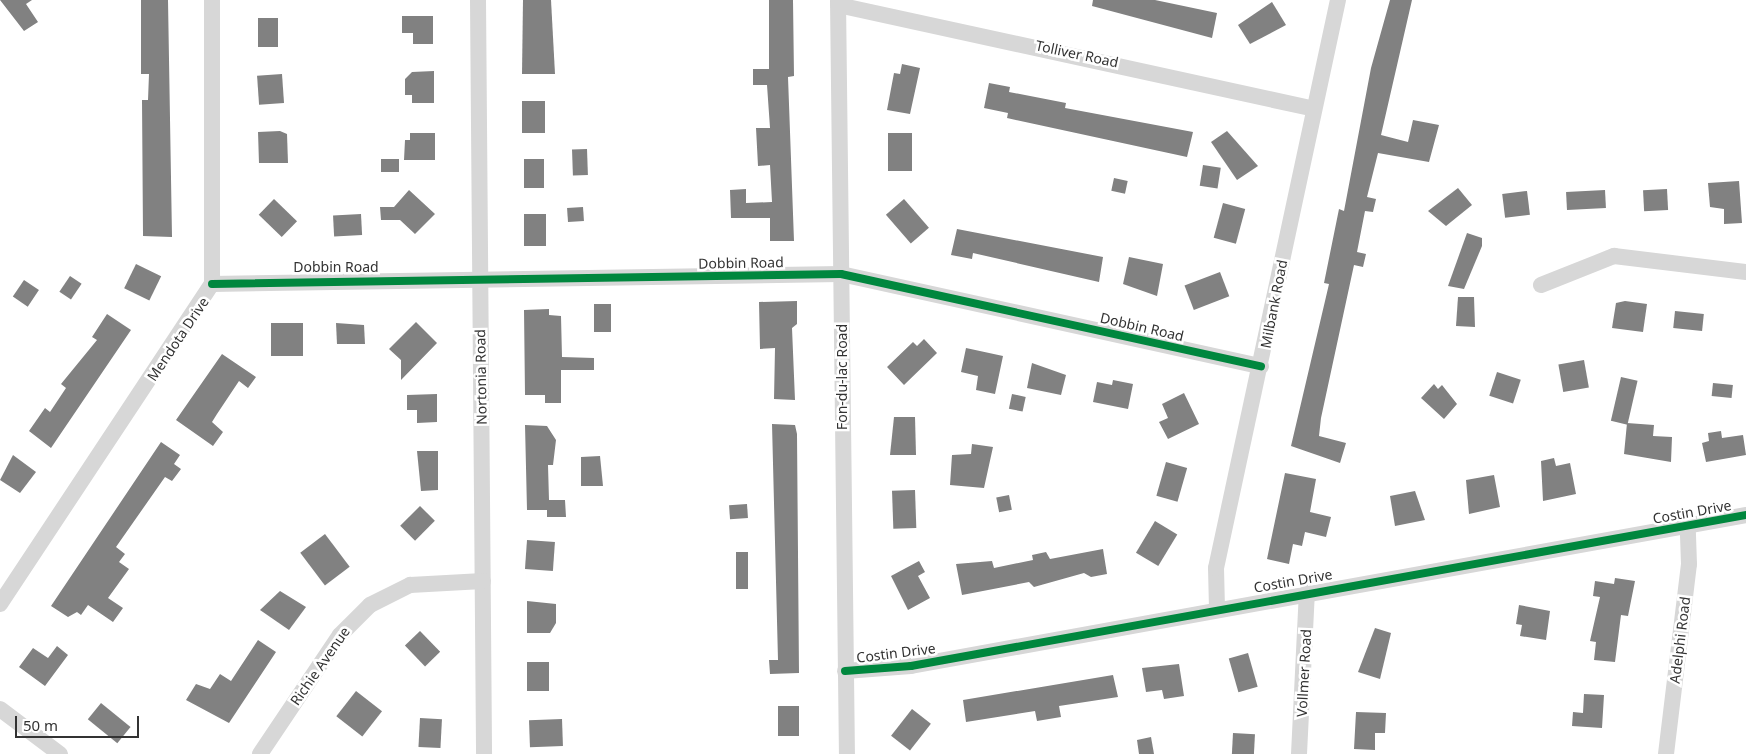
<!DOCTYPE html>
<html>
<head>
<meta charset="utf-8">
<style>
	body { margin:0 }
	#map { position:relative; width:1746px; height:754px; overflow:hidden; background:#fff; font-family:"Noto Sans",sans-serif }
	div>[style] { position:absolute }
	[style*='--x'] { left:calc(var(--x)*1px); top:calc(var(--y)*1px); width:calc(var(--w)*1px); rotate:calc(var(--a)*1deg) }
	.building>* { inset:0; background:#818181; transform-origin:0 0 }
	.street>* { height:16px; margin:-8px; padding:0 8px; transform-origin:8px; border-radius:8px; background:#d7d7d7 }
	.cycleway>* { height:8px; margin:-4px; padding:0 4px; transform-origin:4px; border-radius:4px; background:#00873e }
	span { translate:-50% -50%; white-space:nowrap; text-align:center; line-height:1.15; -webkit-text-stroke:5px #fff; paint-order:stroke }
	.street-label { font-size:14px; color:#333 }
	.scale { position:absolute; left:15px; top:716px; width:124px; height:22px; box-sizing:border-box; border:2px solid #333; border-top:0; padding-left:6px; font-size:15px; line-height:18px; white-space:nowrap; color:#333; -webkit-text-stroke:4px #fff; paint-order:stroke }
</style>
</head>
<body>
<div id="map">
	<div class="building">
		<div style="clip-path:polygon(0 0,32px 0,26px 4px,38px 22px,24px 31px)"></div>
		<div style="clip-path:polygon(141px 0,168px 0,172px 237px,143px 236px,142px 100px,148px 100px,149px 74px,141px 74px)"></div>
		<div style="clip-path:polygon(523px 0,551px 0,555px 74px,522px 74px)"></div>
		<div style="clip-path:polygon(769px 0,793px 0,794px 76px,788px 77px,794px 241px,770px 241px,770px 218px,731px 218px,730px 190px,746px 189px,746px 203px,772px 202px,770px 165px,758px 166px,756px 128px,770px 128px,767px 85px,753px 85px,753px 69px,769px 69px)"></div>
		<div style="clip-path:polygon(1093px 0,1155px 0,1217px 13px,1212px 38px,1092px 6px)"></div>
		<div style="clip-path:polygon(1390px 0,1412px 0,1381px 135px,1408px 142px,1413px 120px,1439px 125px,1429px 162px,1378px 153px,1367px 197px,1376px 199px,1373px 212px,1365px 211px,1357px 252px,1366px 254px,1363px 267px,1354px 265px,1321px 418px,1319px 436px,1346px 443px,1340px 463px,1291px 446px,1329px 284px,1324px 283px,1339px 209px,1344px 211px,1371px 68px)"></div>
		<div style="clip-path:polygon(1272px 2px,1286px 25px,1250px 44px,1238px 25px)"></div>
		<div style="clip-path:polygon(402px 16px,433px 16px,433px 44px,413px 44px,413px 33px,402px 33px)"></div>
		<div style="left:258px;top:18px;width:20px;height:29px"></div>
		<div style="clip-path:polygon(902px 64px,920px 68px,910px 114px,887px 110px,894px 73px,900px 74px)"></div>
		<div style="clip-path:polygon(434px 71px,434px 103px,412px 103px,412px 95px,405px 95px,405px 79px,412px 72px)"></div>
		<div style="left:282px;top:74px;width:29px;height:25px;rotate:86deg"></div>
		<div style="clip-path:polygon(989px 83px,1010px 87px,1009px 92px,1066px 103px,1065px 108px,1193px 132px,1187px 157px,1007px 118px,1008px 113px,984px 108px)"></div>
		<div style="left:522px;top:101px;width:23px;height:32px"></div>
		<div style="clip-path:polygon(280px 131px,287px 134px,288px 163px,259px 163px,258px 132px)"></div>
		<div style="clip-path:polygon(1227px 131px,1258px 166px,1237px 180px,1211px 142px)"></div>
		<div style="clip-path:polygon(410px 133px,435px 133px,435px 160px,404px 160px,405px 140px,410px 140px)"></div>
		<div style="left:888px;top:133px;width:24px;height:38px"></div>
		<div style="left:587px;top:149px;width:26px;height:15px;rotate:88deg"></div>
		<div style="left:381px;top:159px;width:18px;height:13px"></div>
		<div style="left:544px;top:159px;width:29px;height:20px;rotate:90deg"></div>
		<div style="left:1203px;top:165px;width:18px;height:21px;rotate:9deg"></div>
		<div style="left:1114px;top:178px;width:14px;height:13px;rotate:12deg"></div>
		<div style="clip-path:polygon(1739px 181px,1742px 223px,1724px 224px,1724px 209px,1710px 207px,1708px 183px)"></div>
		<div style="clip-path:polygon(1458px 188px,1472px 205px,1446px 226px,1428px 211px)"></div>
		<div style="left:1667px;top:189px;width:21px;height:24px;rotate:87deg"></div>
		<div style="clip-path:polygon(409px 190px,435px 214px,415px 234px,400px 220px,381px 220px,380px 207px,394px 207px)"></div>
		<div style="left:1605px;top:190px;width:18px;height:39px;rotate:87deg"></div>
		<div style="left:1527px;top:191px;width:24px;height:25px;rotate:83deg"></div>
		<div style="left:274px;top:199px;width:32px;height:22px;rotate:44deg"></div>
		<div style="left:904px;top:199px;width:38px;height:24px;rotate:49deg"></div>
		<div style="left:1223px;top:203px;width:23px;height:36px;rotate:15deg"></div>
		<div style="left:583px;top:207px;width:14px;height:16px;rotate:86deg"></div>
		<div style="left:361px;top:214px;width:21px;height:28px;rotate:87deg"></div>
		<div style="left:524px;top:214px;width:22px;height:32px"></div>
		<div style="clip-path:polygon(957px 229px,1103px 257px,1099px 282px,973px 253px,972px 259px,951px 255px)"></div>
		<div style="clip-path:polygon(1467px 233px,1482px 238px,1482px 246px,1464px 289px,1448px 286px)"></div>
		<div style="clip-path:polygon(1129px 257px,1163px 264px,1157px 296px,1123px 284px)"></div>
		<div style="left:136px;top:264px;width:28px;height:27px;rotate:26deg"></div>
		<div style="left:1220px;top:272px;width:26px;height:38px;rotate:69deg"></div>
		<div style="left:70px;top:276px;width:14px;height:19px;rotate:34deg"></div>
		<div style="left:24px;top:280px;width:18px;height:20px;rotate:34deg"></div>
		<div style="clip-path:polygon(1458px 297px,1474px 297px,1475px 327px,1456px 326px)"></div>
		<div style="clip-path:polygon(797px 301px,797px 324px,792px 328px,795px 400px,774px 399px,775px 348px,760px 349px,759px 302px)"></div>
		<div style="clip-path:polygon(1625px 301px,1647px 304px,1643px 332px,1612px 328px,1616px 303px)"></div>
		<div style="left:594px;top:304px;width:17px;height:28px"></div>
		<div style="clip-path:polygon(549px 309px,549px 315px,561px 316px,562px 357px,594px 358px,594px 370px,561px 370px,561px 403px,545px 403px,545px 395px,525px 395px,524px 310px)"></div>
		<div style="left:1675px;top:311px;width:29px;height:17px;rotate:6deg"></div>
		<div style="clip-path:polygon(107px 314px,131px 330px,51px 448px,29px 431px,45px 408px,50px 412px,66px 388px,61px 384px,97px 340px,92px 337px)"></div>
		<div style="clip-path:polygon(416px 322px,437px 343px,401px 380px,401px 360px,389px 349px)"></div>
		<div style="left:303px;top:323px;width:33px;height:32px;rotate:90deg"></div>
		<div style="clip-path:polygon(336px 323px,364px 325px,365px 344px,337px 344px)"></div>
		<div style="clip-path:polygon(924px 339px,937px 353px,904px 385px,887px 367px,913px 342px,917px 346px)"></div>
		<div style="clip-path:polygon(966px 348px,1003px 356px,995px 394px,976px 390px,978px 376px,961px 372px)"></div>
		<div style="clip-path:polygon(222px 354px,256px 377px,248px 388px,239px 381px,217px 414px,212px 422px,223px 432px,213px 446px,176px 420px)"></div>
		<div style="left:1584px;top:360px;width:28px;height:26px;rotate:80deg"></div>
		<div style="clip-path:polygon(1032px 363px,1066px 375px,1061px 395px,1027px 388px)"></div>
		<div style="left:1497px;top:372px;width:25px;height:25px;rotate:18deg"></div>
		<div style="left:1621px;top:377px;width:17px;height:45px;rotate:13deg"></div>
		<div style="clip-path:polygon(1113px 380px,1133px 384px,1128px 409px,1093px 402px,1097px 382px,1112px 385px)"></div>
		<div style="left:1713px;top:383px;width:20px;height:13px;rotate:6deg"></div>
		<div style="clip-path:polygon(1434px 384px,1438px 389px,1442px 385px,1457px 404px,1444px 419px,1421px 398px)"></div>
		<div style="clip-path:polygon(1184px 393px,1199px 424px,1168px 439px,1159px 422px,1168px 418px,1162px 404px)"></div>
		<div style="clip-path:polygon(437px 394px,437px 422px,417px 423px,417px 410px,407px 410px,407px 395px)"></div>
		<div style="left:1012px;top:394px;width:14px;height:15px;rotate:12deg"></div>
		<div style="clip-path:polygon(894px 417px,915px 417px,916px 455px,890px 455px)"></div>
		<div style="clip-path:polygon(1627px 423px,1654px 425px,1653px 436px,1672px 437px,1671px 462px,1624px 454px)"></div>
		<div style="clip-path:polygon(772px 424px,795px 425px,797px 434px,799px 673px,770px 674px,769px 660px,778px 660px)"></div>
		<div style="clip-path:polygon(525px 425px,547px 426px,556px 440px,553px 465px,548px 465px,549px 500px,565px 500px,566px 517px,547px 517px,547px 510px,527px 510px)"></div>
		<div style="clip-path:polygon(1721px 431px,1722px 438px,1743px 435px,1746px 455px,1706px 462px,1702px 443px,1709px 441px,1708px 433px)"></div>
		<div style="clip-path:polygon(161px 442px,180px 455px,174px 464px,181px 469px,172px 481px,165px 477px,116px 547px,125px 554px,119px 562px,129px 569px,108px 598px,123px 608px,113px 622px,88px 605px,81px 615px,77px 612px,68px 617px,51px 606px)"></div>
		<div style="clip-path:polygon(972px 444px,993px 447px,984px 488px,950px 485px,952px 455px,971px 454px)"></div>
		<div style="clip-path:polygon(417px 451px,438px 451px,438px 490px,421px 491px)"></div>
		<div style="clip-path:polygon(13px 455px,36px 472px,20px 493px,0 480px)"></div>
		<div style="clip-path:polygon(600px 456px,603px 486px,581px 486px,581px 457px)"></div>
		<div style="clip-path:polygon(1554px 458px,1556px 466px,1570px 463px,1576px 494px,1543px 501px,1541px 461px)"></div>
		<div style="left:1166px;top:462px;width:22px;height:35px;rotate:16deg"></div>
		<div style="clip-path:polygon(1285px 473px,1316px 479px,1310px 512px,1331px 517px,1326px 537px,1305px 532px,1302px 546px,1293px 544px,1289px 564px,1267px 559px)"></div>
		<div style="clip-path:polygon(1494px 475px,1500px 507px,1469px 514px,1466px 480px)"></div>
		<div style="left:915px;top:490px;width:38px;height:23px;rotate:88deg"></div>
		<div style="clip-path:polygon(1415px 491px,1425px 520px,1395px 526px,1390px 496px)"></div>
		<div style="left:1009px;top:495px;width:15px;height:13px;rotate:79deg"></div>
		<div style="left:747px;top:504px;width:14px;height:18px;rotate:86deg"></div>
		<div style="left:420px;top:506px;width:21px;height:28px;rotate:45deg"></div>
		<div style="left:1155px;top:521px;width:26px;height:37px;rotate:31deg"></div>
		<div style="left:325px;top:534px;width:41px;height:31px;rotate:53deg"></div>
		<div style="left:527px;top:540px;width:28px;height:29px;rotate:4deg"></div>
		<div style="clip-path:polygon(1103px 549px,1107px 574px,1091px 577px,1084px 573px,1034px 587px,1029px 582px,962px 595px,956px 564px,992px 561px,994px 568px,1033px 560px,1032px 555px,1046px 552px,1050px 559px)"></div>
		<div style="left:736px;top:552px;width:12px;height:37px"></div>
		<div style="clip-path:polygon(919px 561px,925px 572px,918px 576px,930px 598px,908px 610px,891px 576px)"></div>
		<div style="clip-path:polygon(1615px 578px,1635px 581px,1628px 616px,1621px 615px,1615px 662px,1594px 660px,1596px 642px,1590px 641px,1600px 597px,1593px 596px,1595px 581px,1614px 584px)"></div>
		<div style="clip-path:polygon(280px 591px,306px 607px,289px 630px,260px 610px)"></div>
		<div style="clip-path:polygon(527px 601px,556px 604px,556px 623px,550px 633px,527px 633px)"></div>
		<div style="clip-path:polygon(1519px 605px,1550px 611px,1546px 640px,1520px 636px,1522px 625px,1516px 624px)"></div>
		<div style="clip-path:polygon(1375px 628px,1391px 633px,1380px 679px,1358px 672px)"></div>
		<div style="left:420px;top:631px;width:29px;height:21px;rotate:46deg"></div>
		<div style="clip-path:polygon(258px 640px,276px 652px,229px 723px,186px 700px,196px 684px,210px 689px,220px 674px,231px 681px)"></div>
		<div style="clip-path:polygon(57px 646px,68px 655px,45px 686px,19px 667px,33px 648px,48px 658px)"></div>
		<div style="left:1248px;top:653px;width:35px;height:20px;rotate:74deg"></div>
		<div style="left:549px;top:662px;width:29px;height:22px;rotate:90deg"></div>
		<div style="clip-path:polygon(1179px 664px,1184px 696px,1164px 699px,1162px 690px,1146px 692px,1142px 668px)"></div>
		<div style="clip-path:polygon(1113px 675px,1118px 697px,1059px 706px,1061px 717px,1037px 721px,1035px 711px,966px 722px,963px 700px)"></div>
		<div style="left:356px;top:691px;width:33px;height:32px;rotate:38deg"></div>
		<div style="clip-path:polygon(1584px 694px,1604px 695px,1602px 728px,1572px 726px,1573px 712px,1583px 713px)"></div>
		<div style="left:101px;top:703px;width:38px;height:21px;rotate:39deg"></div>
		<div style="left:778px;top:706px;width:21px;height:30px"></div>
		<div style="left:912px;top:709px;width:24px;height:34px;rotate:38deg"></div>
		<div style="clip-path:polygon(1356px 712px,1386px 713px,1385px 733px,1375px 733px,1375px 750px,1354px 749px)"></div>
		<div style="left:420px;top:718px;width:22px;height:29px;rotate:3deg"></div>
		<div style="left:562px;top:719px;width:27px;height:33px;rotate:88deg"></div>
		<div style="left:1233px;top:733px;width:22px;height:21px;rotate:3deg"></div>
		<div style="clip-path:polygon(1151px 737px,1154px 754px,1139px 754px,1137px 740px)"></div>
	</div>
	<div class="street">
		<div style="--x:478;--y:0;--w:754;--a:89.54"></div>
		<div style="--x:838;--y:0;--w:754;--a:89.32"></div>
		<div style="--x:838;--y:5;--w:487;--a:12.3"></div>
		<div style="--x:212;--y:284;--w:629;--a:-0.91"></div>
		<div style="--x:841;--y:274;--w:430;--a:12.4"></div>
		<div style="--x:1541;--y:285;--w:79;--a:-21.7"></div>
		<div style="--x:1614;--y:256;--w:133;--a:6.9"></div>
		<div style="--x:0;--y:604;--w:384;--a:-56.5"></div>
		<div style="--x:212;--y:284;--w:284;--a:-90"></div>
		<div style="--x:1217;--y:609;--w:41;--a:-91.4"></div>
		<div style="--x:1216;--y:568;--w:581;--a:-77.88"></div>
		<div style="--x:845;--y:671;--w:66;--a:-4.3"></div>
		<div style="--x:911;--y:666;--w:849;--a:-10.25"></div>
		<div style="--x:0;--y:709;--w:75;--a:36.9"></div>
		<div style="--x:260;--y:754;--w:143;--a:-56.1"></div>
		<div style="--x:340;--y:635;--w:42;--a:-45"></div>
		<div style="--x:370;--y:605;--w:45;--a:-26.6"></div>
		<div style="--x:410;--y:585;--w:73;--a:-3.1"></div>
		<div style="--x:1299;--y:754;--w:162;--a:-87.2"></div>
		<div style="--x:1666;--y:754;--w:191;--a:-83.1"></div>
		<div style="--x:1689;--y:564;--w:38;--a:-92"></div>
	</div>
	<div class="cycleway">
		<div style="--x:212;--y:284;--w:629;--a:-0.91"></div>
		<div style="--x:841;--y:274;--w:430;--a:12.4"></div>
		<div style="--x:845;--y:671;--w:66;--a:-4.3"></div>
		<div style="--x:911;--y:666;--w:849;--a:-10.25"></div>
	</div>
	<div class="street-label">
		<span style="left:1077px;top:54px;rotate:12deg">Tolliver Road</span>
		<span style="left:741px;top:263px;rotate:-1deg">Dobbin Road</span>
		<span style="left:336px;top:267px">Dobbin Road</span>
		<span style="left:1274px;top:304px;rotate:-79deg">Milbank Road</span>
		<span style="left:1142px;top:327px;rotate:13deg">Dobbin Road</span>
		<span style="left:178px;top:339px;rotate:-56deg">Mendota Drive</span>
		<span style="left:481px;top:377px;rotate:-91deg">Nortonia Road</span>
		<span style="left:842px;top:377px;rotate:-90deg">Fon-du-lac Road</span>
		<span style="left:1692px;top:512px;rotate:-10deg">Costin Drive</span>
		<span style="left:1293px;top:581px;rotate:-10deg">Costin Drive</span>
		<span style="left:1680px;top:640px;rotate:-83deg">Adelphi Road</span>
		<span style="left:896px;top:653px;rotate:-7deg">Costin Drive</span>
		<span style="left:320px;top:666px;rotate:-55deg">Richie Avenue</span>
		<span style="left:1304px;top:673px;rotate:-87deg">Vollmer Road</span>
	</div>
	<div class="scale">50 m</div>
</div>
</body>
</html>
